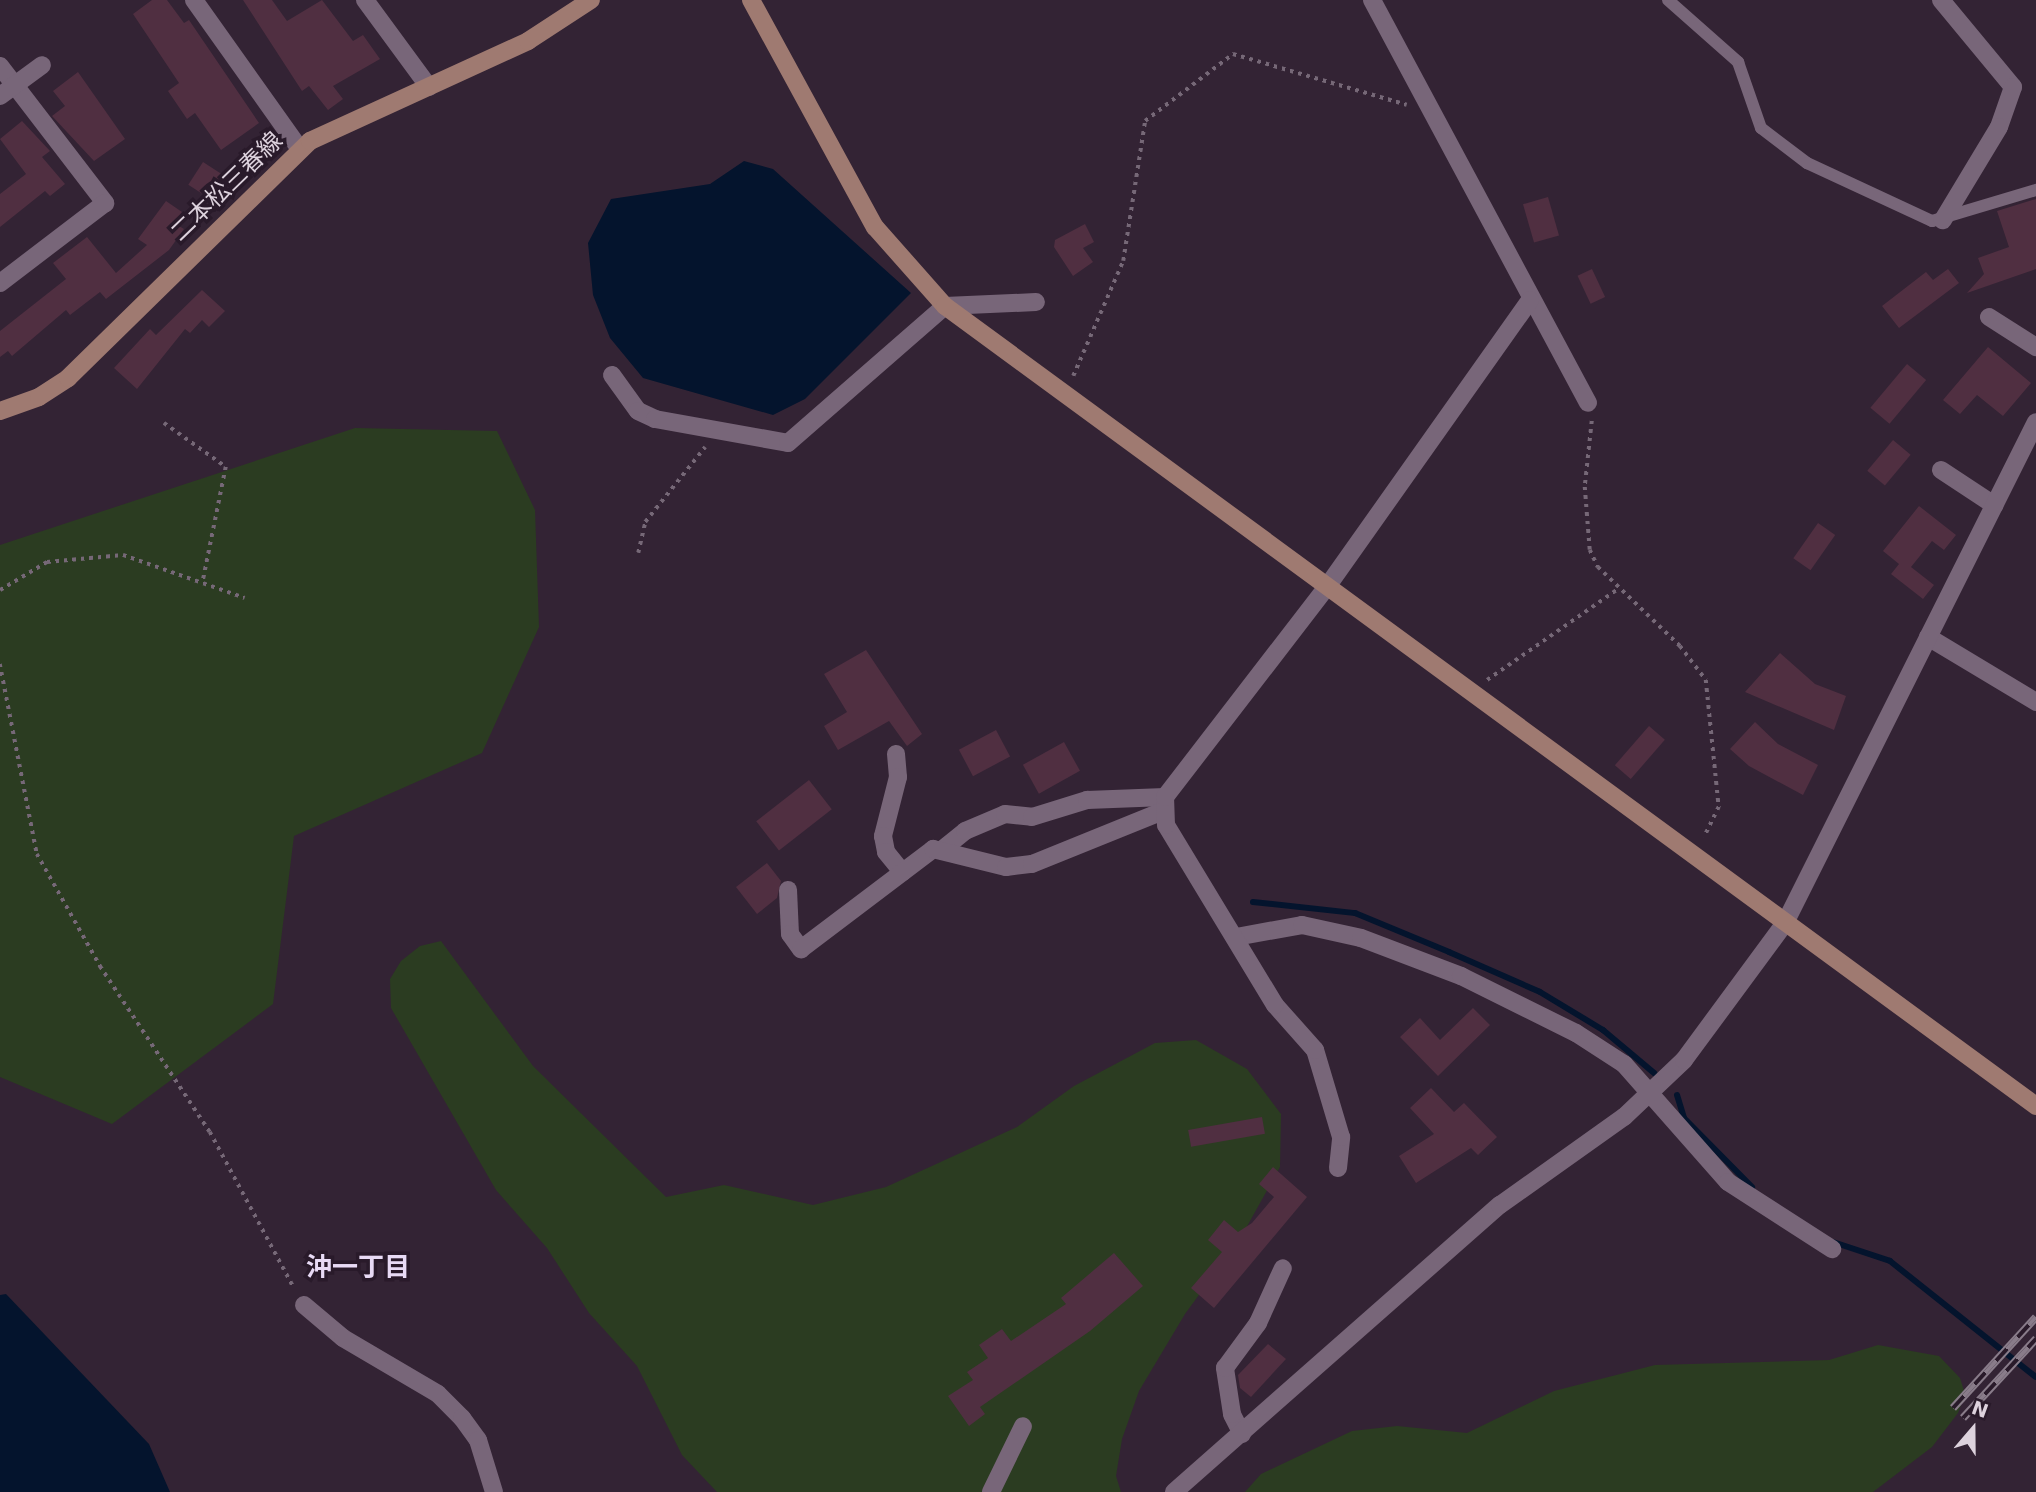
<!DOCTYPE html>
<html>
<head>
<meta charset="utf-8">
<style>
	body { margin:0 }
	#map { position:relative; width:2036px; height:1492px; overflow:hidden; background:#332334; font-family:"DejaVu Sans","Noto Sans JP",sans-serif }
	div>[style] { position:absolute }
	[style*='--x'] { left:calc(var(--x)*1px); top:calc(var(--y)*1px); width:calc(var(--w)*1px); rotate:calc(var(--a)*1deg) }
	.green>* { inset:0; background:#2b3c21 }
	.water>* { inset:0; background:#04142d }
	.stream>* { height:6px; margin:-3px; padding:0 3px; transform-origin:3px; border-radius:3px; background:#04142d }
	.building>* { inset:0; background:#502f41; transform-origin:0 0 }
	.path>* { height:3.5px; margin-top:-1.75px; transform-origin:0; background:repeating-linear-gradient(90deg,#766877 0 3.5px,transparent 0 8.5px) }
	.lane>* { height:12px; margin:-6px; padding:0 6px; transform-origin:6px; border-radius:6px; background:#786679 }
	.street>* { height:18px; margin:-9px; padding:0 9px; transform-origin:9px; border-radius:9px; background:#786679 }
	.secondary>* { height:18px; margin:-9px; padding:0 9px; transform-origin:9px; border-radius:9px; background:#9f7a71 }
	.rail>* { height:8px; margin-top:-4px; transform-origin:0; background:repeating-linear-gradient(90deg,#291a2a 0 16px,#897c8a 0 32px); box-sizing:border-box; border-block:2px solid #897c8a }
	span { translate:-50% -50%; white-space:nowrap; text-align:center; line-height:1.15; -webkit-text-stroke:7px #291a2a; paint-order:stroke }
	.street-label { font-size:24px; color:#ddd2dd }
	.neighbourhood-label { font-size:26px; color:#e8daf5; font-weight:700 }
	.north { position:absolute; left:1938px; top:1394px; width:70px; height:70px; -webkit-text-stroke:5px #291a2a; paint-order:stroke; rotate:20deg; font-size:19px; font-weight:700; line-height:28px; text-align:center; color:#ddd2dd }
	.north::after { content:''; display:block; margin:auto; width:24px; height:32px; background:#ddd2dd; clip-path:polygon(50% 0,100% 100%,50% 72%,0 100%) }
</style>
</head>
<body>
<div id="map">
	<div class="green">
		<div style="clip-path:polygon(355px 428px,497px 431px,535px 510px,539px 627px,482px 753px,294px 836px,273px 1004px,112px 1124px,0 1077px,0 545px)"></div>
		<div style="clip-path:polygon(441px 941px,533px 1066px,666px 1197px,724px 1185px,813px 1205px,886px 1187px,1017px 1127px,1074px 1086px,1155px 1043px,1196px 1040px,1247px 1069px,1281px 1114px,1280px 1167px,1240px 1239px,1185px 1314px,1139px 1391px,1122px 1439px,1116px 1476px,1121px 1492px,717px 1492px,682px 1455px,637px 1366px,589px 1313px,547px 1248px,496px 1190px,391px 1008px,390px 979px,401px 961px,420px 946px)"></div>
		<div style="clip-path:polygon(1878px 1345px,1939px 1356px,1960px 1378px,1965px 1394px,1958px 1413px,1932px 1447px,1873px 1492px,1245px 1492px,1261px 1474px,1352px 1431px,1397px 1426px,1467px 1433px,1554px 1391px,1655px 1365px,1829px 1360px)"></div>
	</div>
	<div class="water">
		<div style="clip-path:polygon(744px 161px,773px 169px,911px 293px,805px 399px,773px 415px,643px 378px,610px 338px,593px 295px,588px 243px,611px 199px,710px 184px)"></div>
		<div style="clip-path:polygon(6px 1294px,149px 1444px,170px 1492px,0 1492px,0 1295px)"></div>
	</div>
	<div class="stream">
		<div style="--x:1253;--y:902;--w:103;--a:6.2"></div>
		<div style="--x:1355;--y:913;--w:102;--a:22.5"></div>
		<div style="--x:1449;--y:952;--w:99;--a:23.7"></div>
		<div style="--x:1540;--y:992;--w:74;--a:31.1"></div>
		<div style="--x:1603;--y:1030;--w:67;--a:40.1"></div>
		<div style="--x:1677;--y:1095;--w:24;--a:73"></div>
		<div style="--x:1684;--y:1118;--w:97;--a:45.4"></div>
		<div style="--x:1833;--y:1242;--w:60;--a:18.4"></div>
		<div style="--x:1890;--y:1261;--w:186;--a:38.5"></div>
	</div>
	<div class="building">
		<div style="clip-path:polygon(152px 0,167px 0,184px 23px,189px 20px,259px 123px,221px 150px,195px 113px,187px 119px,168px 91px,179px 83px,133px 14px)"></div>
		<div style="clip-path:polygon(243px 0,272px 0,287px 21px,322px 0,353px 41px,363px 35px,380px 59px,333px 86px,343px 99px,328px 110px,309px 86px,302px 91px)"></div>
		<div style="clip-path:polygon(78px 72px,125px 139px,94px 161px,52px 116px,65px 106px,53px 91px)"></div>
		<div style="clip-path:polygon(22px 121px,50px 151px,42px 157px,65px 184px,50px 196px,45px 191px,0 227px,0 194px,26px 174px,0 139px)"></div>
		<div style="left:203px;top:162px;width:24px;height:27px;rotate:33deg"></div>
		<div style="left:1548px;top:197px;width:40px;height:26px;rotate:74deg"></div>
		<div style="clip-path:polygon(2036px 199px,2036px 269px,1967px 293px,1984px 274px,1978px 258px,2009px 247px,1997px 211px)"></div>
		<div style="clip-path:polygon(166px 201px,182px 212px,174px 223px,184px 229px,169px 250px,106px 299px,100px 292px,70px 315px,66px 310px,12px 356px,8px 351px,0 357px,0 331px,66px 279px,53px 263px,87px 237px,116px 273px,147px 245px,138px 239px)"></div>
		<div style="clip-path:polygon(1085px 224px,1094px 242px,1083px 248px,1093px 262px,1073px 276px,1054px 247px,1055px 240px)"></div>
		<div style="left:1592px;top:269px;width:31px;height:16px;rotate:65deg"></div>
		<div style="clip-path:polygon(1948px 269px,1959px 283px,1899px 328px,1882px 306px,1926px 272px,1933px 280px)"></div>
		<div style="clip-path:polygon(202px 290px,225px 311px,209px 327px,202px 320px,190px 333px,185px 329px,137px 389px,114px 368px,150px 329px,156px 335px)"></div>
		<div style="clip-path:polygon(1988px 347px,2031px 383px,2003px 416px,1977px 395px,1960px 414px,1943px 400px)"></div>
		<div style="left:1907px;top:364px;width:25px;height:57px;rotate:40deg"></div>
		<div style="left:1893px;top:440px;width:23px;height:40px;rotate:40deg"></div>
		<div style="clip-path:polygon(1919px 506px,1956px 535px,1944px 550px,1932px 541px,1911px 567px,1934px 585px,1923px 599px,1891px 574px,1899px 564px,1883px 551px)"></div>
		<div style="left:1818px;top:523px;width:21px;height:43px;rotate:35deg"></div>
		<div style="clip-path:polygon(866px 650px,922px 734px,907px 746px,889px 721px,838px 750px,824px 726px,847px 712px,824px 674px)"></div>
		<div style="clip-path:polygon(1780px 653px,1815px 684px,1846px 696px,1834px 730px,1745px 692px)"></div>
		<div style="clip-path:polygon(1755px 722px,1778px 744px,1818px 765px,1803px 795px,1749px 766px,1730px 749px)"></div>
		<div style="left:1649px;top:726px;width:21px;height:52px;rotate:41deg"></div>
		<div style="left:996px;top:730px;width:30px;height:42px;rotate:62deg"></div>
		<div style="left:1064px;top:742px;width:33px;height:47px;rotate:61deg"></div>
		<div style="left:809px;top:780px;width:37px;height:67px;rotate:52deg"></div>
		<div style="clip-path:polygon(767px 863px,781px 881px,777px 898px,757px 914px,736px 887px)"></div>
		<div style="clip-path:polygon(1473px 1008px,1490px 1025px,1438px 1076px,1400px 1037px,1420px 1018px,1440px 1040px)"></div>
		<div style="clip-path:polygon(1431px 1088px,1454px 1112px,1464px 1103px,1497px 1137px,1478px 1155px,1471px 1148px,1416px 1183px,1399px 1156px,1434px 1134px,1410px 1108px)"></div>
		<div style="left:1262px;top:1117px;width:17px;height:75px;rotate:80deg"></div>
		<div style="clip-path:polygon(1273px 1167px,1307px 1197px,1214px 1308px,1191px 1288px,1222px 1252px,1208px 1240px,1224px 1220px,1238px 1232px,1252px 1223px,1274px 1197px,1259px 1184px)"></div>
		<div style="clip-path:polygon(1114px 1253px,1143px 1286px,1090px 1331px,980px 1407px,985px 1414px,969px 1426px,948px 1396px,973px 1380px,967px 1372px,988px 1358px,979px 1345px,1002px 1329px,1011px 1341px,1066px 1304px,1061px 1298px)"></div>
		<div style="clip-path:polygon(1268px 1344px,1286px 1359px,1251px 1397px,1240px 1388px,1238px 1375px)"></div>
	</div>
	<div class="path">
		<div style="--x:1073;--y:376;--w:125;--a:-66.5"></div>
		<div style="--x:1123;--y:261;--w:142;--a:-81.1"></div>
		<div style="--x:1145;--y:121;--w:111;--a:-37.3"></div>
		<div style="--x:1233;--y:54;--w:181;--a:16.3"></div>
		<div style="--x:1592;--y:421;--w:66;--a:96.1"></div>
		<div style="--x:1585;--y:487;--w:63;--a:85.5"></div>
		<div style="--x:1590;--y:550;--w:19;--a:65"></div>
		<div style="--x:1598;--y:567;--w:114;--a:43.9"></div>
		<div style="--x:1680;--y:646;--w:43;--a:52.6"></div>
		<div style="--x:1706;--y:680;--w:128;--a:84.2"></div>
		<div style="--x:1719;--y:807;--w:34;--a:116"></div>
		<div style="--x:164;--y:423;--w:76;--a:35.4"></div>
		<div style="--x:226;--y:467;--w:116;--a:101.4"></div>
		<div style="--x:638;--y:553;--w:32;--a:-77"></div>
		<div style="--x:645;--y:522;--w:96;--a:-51.3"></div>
		<div style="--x:0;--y:590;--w:55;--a:-30.8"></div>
		<div style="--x:47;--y:562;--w:76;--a:-5.3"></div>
		<div style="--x:123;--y:555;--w:129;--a:19.4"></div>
		<div style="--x:0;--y:664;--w:194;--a:79"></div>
		<div style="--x:37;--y:854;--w:129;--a:60.6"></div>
		<div style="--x:100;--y:966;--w:199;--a:56.5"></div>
		<div style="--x:210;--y:1132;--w:177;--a:61.7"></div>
		<div style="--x:1487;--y:680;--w:160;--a:-34.8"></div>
	</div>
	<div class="lane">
		<div style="--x:1668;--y:0;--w:94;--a:41.5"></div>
		<div style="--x:1738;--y:62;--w:70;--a:70.8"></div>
		<div style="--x:1761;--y:128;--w:58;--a:37.3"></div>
		<div style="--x:1807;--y:163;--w:138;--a:24.9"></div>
		<div style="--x:1932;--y:221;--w:109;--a:-16.6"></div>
	</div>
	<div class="street">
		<div style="--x:194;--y:0;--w:183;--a:54.6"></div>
		<div style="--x:365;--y:0;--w:108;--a:53.7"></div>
		<div style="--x:1372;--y:0;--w:457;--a:61.8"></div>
		<div style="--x:1941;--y:0;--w:113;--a:50.4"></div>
		<div style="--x:2013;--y:87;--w:42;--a:109.3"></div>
		<div style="--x:1999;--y:127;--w:109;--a:121.1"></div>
		<div style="--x:0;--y:66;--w:173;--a:52.5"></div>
		<div style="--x:105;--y:203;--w:132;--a:142.7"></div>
		<div style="--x:0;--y:96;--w:52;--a:-36.4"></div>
		<div style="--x:1989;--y:317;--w:56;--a:32.6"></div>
		<div style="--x:612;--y:375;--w:44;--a:54.2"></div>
		<div style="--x:638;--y:411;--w:19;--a:25"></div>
		<div style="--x:655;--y:419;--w:135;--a:10.2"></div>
		<div style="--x:788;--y:443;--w:208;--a:-41.1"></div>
		<div style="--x:945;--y:306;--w:91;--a:-2.5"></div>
		<div style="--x:1941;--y:470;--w:64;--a:33.4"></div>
		<div style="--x:1928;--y:637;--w:126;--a:31"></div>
		<div style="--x:896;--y:754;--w:23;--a:85"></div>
		<div style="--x:898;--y:777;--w:61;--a:104.3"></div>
		<div style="--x:883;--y:836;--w:16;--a:79"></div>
		<div style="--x:886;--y:852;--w:26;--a:51"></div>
		<div style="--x:943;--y:849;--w:28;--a:-39"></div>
		<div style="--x:965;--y:831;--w:43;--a:-23"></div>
		<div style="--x:1005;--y:814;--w:27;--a:6"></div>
		<div style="--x:1032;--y:817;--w:58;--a:-17.2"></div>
		<div style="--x:1087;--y:800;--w:78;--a:-2.2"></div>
		<div style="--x:788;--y:890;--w:44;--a:87.4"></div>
		<div style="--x:790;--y:934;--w:19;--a:54"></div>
		<div style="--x:801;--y:949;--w:166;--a:-37.1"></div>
		<div style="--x:933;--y:849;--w:75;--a:13.9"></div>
		<div style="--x:1006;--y:867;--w:26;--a:-7"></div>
		<div style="--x:1032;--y:864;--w:141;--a:-22"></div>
		<div style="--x:1236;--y:937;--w:67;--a:-10.3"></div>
		<div style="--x:1302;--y:925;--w:60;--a:12.4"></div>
		<div style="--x:1361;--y:938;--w:107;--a:20.8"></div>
		<div style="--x:1461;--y:976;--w:128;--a:26.4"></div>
		<div style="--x:1576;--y:1033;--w:57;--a:32.9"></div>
		<div style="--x:1624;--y:1064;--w:157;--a:48.6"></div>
		<div style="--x:1728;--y:1182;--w:124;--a:32.8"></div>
		<div style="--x:1338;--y:1168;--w:31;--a:-84"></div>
		<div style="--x:1341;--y:1137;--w:91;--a:-106.6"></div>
		<div style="--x:1315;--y:1050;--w:60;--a:-131.6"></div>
		<div style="--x:1275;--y:1005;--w:210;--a:-121.2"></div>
		<div style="--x:1166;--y:825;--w:28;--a:-92"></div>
		<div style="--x:1165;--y:797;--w:269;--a:-52.4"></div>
		<div style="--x:1329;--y:584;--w:348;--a:-54.7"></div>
		<div style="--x:304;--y:1305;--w:51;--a:40.2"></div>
		<div style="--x:343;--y:1338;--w:110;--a:30.5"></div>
		<div style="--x:438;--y:1394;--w:34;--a:45"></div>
		<div style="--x:462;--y:1418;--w:27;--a:54"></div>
		<div style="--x:478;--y:1440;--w:54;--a:72.9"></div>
		<div style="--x:1242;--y:1434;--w:22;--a:-117"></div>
		<div style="--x:1232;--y:1414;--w:47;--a:-98.7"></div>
		<div style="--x:1225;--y:1368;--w:56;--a:-53.7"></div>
		<div style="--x:1258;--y:1323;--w:60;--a:-65.6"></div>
		<div style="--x:991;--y:1492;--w:73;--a:-64.1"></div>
		<div style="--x:1174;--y:1492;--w:434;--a:-41.4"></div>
		<div style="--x:1500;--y:1205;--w:152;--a:-35.4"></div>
		<div style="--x:1624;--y:1117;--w:83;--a:-43.5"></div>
		<div style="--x:1684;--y:1060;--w:170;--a:-53.6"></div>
		<div style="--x:1785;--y:923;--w:560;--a:-63.39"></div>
	</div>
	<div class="secondary">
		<div style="--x:751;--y:0;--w:259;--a:61.4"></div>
		<div style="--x:875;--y:227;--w:106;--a:48.5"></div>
		<div style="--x:945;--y:306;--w:1353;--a:36.25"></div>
		<div style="--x:0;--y:411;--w:41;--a:-19.7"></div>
		<div style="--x:39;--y:397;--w:35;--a:-33"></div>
		<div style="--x:68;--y:378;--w:339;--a:-44.4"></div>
		<div style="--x:310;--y:141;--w:240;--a:-24.6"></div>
		<div style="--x:528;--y:41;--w:75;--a:-33.1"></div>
	</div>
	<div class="rail">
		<div style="--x:1953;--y:1408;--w:123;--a:-47.6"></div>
		<div style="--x:1963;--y:1418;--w:108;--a:-47.3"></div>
	</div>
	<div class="street-label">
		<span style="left:227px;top:187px;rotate:-44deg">二本松三春線</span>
	</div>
	<div class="neighbourhood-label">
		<span style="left:358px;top:1268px">沖一丁目</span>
	</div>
	<div class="north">N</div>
</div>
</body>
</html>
